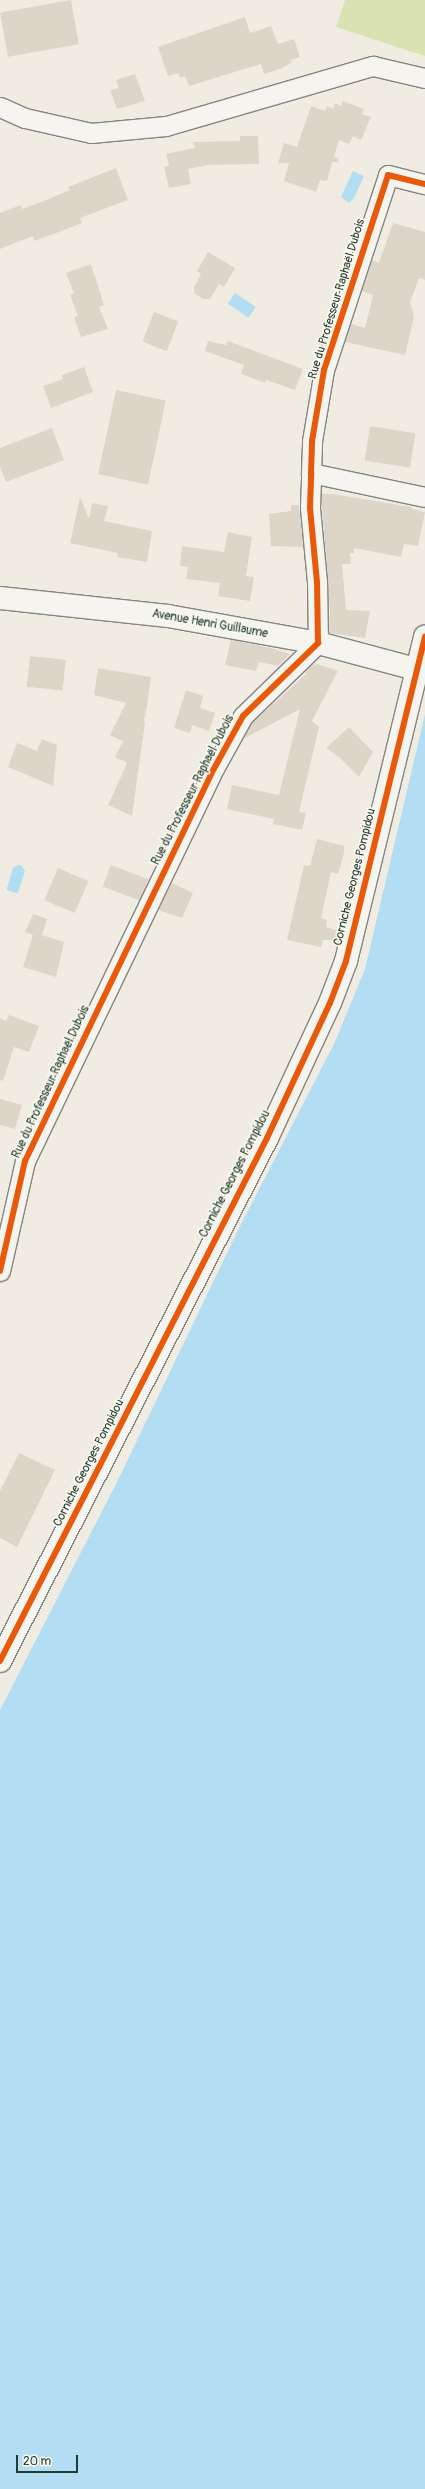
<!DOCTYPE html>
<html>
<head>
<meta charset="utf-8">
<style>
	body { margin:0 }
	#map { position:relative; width:425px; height:2489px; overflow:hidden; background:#f1ece2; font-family:Pangolin,sans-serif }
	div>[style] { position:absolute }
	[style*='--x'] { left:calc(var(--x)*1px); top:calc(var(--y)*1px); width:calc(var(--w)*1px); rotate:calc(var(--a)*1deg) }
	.green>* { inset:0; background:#dae2b4 }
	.water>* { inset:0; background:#b3ddf2; transform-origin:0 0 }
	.building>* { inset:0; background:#ded5c9; transform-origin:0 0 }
	.roads { filter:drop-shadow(1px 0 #838680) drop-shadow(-1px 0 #838680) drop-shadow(0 1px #838680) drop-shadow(0 -1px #838680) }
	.street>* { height:19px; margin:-9.5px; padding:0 9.5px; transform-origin:9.5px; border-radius:9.5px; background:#f5f4ef }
	.secondary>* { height:22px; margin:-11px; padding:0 11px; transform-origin:11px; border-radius:11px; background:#f5f4ef }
	.cycleway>* { height:6px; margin:-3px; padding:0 3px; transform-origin:3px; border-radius:3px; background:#e8590c }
	span { translate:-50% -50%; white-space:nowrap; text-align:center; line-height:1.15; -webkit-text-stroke:3.5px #fbf7ec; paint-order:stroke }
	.street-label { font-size:12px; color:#1f3d34 }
	.scale { position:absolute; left:16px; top:2455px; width:62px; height:18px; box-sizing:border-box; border:2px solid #1f3d34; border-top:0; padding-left:5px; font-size:12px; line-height:14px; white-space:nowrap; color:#1f3d34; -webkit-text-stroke:3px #fbf7ec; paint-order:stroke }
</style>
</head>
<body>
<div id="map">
	<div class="green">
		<div style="clip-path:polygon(345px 0,425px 0,425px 56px,336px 27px)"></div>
	</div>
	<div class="water">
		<div style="clip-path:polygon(353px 171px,364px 176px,354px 198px,349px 203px,341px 197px)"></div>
		<div style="left:235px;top:293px;width:25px;height:13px;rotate:34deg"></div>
		<div style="clip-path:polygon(425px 714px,425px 2489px,0 2489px,0 1710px,117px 1482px,240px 1226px,334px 1044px,365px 969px)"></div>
		<div style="clip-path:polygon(18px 865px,21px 865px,25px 871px,18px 893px,16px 893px,7px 890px,7px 888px,13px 868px)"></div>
	</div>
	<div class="building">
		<div style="left:71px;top:0;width:45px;height:72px;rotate:80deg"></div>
		<div style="clip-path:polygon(245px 17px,250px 33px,271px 26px,278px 44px,294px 39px,300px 57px,291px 60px,291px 63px,280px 69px,264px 74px,261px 64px,189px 86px,185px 76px,180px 78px,178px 73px,168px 76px,158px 47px)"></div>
		<div style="clip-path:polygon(135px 74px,145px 101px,117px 109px,110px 90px,119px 88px,116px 80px)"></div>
		<div style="clip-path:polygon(343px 101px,364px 109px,362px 114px,371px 117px,361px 140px,353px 136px,349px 144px,339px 140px,334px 157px,338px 158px,338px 162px,332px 162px,327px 181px,320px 180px,316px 192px,284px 181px,289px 163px,278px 163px,284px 143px,297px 147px,311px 106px,325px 111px,327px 106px,333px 109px,335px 103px,341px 106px)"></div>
		<div style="clip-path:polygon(240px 136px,258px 136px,259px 164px,208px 165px,188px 169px,191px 184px,169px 188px,164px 167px,169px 166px,166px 154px,195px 148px,193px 142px,240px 141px)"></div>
		<div style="clip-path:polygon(116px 168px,128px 200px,80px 218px,82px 223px,59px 232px,34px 241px,33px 236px,0 249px,0 213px,21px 205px,22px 209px,46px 200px,70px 190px,68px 187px)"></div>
		<div style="clip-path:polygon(393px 223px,425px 232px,425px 280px,419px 278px,410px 302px,414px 317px,405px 355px,345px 342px,351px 324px,365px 328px,373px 295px,362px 291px,372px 260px,379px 263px)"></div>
		<div style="clip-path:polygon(208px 252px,235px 268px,224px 287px,219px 284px,210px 299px,203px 299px,194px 293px,194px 287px,201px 274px,197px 271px)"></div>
		<div style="clip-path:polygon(91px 264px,104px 305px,99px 307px,108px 329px,81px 337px,74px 317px,78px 316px,70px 295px,74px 293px,66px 273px)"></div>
		<div style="left:154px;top:312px;width:26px;height:32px;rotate:21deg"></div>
		<div style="clip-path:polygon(208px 341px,226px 345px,228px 341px,303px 369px,295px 390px,266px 380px,265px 383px,241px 374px,244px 365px,205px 351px)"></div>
		<div style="clip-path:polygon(84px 367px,93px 392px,51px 408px,43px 386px,63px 379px,62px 375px)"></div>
		<div style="left:116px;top:390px;width:51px;height:86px;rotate:12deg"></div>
		<div style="left:370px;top:426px;width:46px;height:35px;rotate:9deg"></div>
		<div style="clip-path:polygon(52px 428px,64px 460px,6px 482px,0 467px,0 448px)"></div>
		<div style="clip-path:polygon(321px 494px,333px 494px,411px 507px,412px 509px,425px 512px,418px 546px,404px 544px,401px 557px,354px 548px,354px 553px,350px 553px,351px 564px,342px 564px,346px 610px,370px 611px,365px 638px,329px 633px,330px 611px)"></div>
		<div style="clip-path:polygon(80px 497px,89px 519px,92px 503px,108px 506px,104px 521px,152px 531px,147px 562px,117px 557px,118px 553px,70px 543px)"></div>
		<div style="clip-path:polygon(291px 505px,299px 505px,303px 547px,271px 546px,269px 514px,291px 511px)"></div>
		<div style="clip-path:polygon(228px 532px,252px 537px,246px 576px,254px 577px,250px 601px,218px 596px,220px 583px,186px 579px,188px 567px,180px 566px,182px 546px,224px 552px)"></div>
		<div style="clip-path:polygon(231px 640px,271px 648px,290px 654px,278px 666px,259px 662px,256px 671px,225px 665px)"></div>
		<div style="left:30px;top:656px;width:36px;height:31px;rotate:6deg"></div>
		<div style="clip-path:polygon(314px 663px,315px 666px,317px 664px,338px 671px,312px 721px,319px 727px,299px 812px,306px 813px,302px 830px,273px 824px,274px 819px,227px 809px,232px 785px,279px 795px,300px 709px,243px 739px,252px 723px,307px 673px,304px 672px)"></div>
		<div style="clip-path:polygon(98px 668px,151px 677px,145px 718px,143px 718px,145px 722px,132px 816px,108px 805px,127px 763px,115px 757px,123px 741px,110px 735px,126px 703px,94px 695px)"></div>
		<div style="clip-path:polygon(186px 690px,203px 696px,200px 708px,215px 713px,209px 731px,192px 725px,190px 733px,174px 728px)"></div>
		<div style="clip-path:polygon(349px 727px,373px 752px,359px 777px,339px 757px,326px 748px)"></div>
		<div style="clip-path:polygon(42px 739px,57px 745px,53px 786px,8px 767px,17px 743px,37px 751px)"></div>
		<div style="clip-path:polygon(317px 839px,344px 846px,344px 853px,338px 874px,331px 872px,321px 918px,327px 920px,326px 927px,340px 931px,338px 940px,323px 940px,321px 947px,287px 940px,304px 865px,310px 866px)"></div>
		<div style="left:111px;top:865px;width:40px;height:23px;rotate:21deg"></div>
		<div style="left:58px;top:868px;width:33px;height:35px;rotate:23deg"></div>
		<div style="clip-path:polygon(172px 883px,193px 893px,182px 918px,158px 910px)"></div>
		<div style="clip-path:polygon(33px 914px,47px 919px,42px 935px,64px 942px,56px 977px,23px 967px,33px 935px,25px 932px)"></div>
		<div style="clip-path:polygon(9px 1015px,39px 1026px,29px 1052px,14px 1047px,3px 1081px,0 1080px,0 1018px,6px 1021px)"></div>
		<div style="clip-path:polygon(0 1099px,22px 1105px,15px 1129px,0 1125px)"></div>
		<div style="clip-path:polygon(19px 1453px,55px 1470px,17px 1547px,0 1538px,0 1491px)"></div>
	</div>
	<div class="roads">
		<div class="street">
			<div style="--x:0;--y:107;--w:27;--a:24"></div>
			<div style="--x:25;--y:118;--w:68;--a:12.8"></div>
			<div style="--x:91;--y:133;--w:75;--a:-5.3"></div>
			<div style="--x:166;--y:126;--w:216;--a:-16.2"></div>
			<div style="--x:373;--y:66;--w:53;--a:13"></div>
			<div style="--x:311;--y:473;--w:116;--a:11.9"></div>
			<div style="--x:0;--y:1271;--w:113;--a:-77.2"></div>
			<div style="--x:25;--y:1161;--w:429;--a:-64.3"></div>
			<div style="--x:211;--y:774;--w:66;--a:-61.1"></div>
			<div style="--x:243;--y:716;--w:105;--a:-44.2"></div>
			<div style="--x:318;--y:643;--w:61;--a:-90.9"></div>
			<div style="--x:317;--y:582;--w:74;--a:-95.4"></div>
			<div style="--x:310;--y:508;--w:35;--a:-88"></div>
			<div style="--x:311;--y:473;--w:32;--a:-88"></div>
			<div style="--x:312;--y:441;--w:72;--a:-80.4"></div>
			<div style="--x:324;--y:370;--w:205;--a:-71.8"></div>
			<div style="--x:388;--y:175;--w:38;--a:14"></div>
		</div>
		<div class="secondary">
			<div style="--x:0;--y:598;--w:169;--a:6.1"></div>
			<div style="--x:168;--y:616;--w:152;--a:10.2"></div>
			<div style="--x:318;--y:643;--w:101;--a:14.9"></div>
			<div style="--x:0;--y:1661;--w:587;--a:-62.95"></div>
			<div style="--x:267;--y:1138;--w:149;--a:-65"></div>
			<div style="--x:330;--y:1003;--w:45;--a:-69.1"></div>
			<div style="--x:346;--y:961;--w:334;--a:-76.3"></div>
		</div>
	</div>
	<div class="cycleway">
		<div style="--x:0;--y:1271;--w:113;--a:-77.2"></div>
		<div style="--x:25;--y:1161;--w:429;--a:-64.3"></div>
		<div style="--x:211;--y:774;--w:66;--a:-61.1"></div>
		<div style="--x:243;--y:716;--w:105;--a:-44.2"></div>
		<div style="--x:318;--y:643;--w:61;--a:-90.9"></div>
		<div style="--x:317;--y:582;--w:74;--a:-95.4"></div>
		<div style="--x:310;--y:508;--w:35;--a:-88"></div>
		<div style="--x:311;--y:473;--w:32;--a:-88"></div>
		<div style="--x:312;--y:441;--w:72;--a:-80.4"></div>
		<div style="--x:324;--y:370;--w:205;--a:-71.8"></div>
		<div style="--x:388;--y:175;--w:38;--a:14"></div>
		<div style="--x:0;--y:1661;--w:587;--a:-62.95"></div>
		<div style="--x:267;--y:1138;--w:149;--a:-65"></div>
		<div style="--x:330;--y:1003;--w:45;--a:-69.1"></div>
		<div style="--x:346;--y:961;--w:334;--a:-76.3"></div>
	</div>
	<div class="street-label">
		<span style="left:337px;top:299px;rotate:-73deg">Rue du Professeur Raphaël Dubois</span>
		<span style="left:210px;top:624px;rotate:10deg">Avenue Henri Guillaume</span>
		<span style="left:193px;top:790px;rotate:-63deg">Rue du Professeur Raphaël Dubois</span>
		<span style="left:355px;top:877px;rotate:-76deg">Corniche Georges Pompidou</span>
		<span style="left:51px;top:1082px;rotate:-65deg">Rue du Professeur Raphaël Dubois</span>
		<span style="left:235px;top:1174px;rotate:-63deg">Corniche Georges Pompidou</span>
		<span style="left:89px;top:1463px;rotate:-63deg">Corniche Georges Pompidou</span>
	</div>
	<div class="scale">20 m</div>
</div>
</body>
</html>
